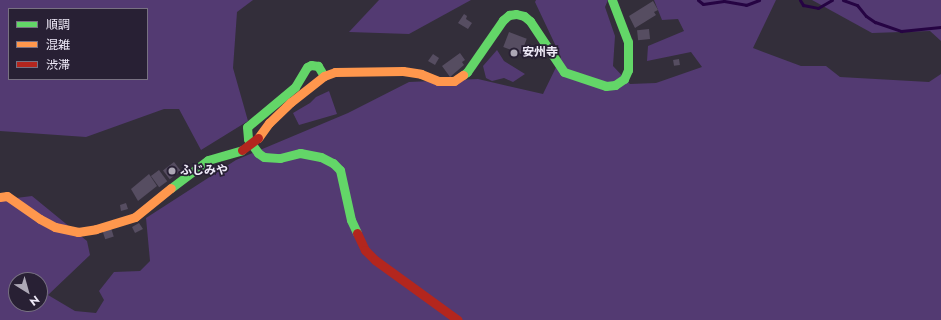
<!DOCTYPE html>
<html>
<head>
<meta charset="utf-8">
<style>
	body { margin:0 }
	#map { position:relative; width:941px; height:320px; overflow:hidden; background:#332e3a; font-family:Jost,"Noto Sans JP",sans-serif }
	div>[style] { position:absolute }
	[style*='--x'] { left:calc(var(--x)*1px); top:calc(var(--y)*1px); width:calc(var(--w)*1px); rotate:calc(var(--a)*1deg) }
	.green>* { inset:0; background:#533a72 }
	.stream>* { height:3px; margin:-1.5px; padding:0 1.5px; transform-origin:1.5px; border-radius:1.5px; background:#260443 }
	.building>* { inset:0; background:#564d61; transform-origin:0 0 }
	.fast>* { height:9px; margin:-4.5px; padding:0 4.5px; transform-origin:4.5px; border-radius:4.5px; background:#63d668 }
	.slow>* { height:9px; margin:-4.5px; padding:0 4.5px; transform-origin:4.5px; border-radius:4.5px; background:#ff974d }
	.jam>* { height:9px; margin:-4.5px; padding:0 4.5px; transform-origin:4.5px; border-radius:4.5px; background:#b3261e }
	.jam-bridge>* { height:9px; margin:-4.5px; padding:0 4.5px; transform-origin:4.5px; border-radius:4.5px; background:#b3261e }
	.dots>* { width:11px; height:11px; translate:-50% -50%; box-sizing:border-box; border:2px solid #282034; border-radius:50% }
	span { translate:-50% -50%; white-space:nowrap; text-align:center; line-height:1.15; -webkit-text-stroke:3.5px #282034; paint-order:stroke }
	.poi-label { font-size:12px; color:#efeaf8; font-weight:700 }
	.left { translate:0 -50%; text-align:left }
	.legend { position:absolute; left:8px; top:8px; width:140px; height:72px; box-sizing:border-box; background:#282034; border:1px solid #787182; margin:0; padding:5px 7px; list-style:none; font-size:12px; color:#efeaf8 }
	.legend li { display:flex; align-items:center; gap:8px; height:20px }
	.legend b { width:20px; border:1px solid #787182 }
	.north { position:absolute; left:8px; top:272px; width:40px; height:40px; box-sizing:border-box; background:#282034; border:1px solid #787182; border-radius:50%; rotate:143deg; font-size:11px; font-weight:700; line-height:16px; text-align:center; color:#efeaf8 }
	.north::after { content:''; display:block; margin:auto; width:14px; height:18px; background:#ada8b6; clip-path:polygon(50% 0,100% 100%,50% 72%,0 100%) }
</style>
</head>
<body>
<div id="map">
	<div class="green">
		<div style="clip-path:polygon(evenodd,0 0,253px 0,237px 12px,233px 68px,248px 121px,201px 150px,179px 109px,164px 109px,86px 137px,0 131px,0 0,9px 9px,147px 9px,147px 79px,9px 79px,9px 9px)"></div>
		<div style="clip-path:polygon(379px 0,471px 0,409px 34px,349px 32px)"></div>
		<div style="clip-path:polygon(evenodd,536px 0,608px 0,605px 7px,615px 36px,613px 66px,630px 84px,656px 83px,702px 67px,691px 52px,647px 61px,648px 46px,684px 31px,678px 19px,662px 20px,654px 0,776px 0,753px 48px,801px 66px,826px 66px,840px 77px,929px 82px,941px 74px,941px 320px,0 320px,0 200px,32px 196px,87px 241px,90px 255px,48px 295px,75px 311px,96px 313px,104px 300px,99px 291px,114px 272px,140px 271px,150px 261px,146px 218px,236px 160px,348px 113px,409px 82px,478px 79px,543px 94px,561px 57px,535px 2px,536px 0,16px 280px,40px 280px,40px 304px,16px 304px,16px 280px)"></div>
		<div style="clip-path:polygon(812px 0,941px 0,941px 41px,930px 31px,872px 33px)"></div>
		<div style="clip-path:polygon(497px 50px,504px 61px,525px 74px,513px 82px,504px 78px,492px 81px,486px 78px,483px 66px)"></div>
		<div style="clip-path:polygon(329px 91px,337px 114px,299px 125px,293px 113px,310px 103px,316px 97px)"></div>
	</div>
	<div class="stream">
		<div style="--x:698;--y:0;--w:6;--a:39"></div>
		<div style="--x:703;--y:4;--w:21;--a:-8"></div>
		<div style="--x:724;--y:1;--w:22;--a:10"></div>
		<div style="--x:746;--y:5;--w:14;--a:-21"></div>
		<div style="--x:800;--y:0;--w:6;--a:59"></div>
		<div style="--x:803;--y:5;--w:15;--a:11"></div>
		<div style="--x:818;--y:8;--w:16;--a:-30"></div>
		<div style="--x:843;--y:0;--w:15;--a:20"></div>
		<div style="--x:857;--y:5;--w:14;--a:51"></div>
		<div style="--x:866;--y:16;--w:11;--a:34"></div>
		<div style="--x:875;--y:22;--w:28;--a:19"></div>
		<div style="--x:901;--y:31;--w:40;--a:-5.7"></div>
	</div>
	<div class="building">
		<div style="clip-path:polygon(653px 1px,658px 10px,654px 12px,656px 15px,635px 28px,629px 16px)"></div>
		<div style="clip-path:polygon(464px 14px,467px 16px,466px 19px,472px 23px,468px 29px,458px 23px)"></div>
		<div style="left:649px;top:29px;width:10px;height:12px;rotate:84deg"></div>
		<div style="left:509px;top:32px;width:19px;height:16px;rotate:21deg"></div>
		<div style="clip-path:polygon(526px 44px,532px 46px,532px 49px,533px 49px,531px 57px,523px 55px)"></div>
		<div style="clip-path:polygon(460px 53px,465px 60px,462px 62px,464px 65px,450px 77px,442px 66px)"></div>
		<div style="clip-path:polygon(433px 54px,439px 58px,435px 65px,428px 61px)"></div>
		<div style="left:679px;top:59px;width:6px;height:6px;rotate:81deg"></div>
		<div style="left:174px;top:162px;width:11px;height:14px;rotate:52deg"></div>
		<div style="left:159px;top:170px;width:14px;height:10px;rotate:54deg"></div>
		<div style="clip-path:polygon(149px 174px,157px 186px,138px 201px,131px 189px)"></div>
		<div style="clip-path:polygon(126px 203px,128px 209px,121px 211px,120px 205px)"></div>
		<div style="clip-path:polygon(139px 223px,143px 229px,135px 233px,132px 227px)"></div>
		<div style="left:111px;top:228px;width:9px;height:9px;rotate:72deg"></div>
	</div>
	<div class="fast">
		<div style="--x:463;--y:75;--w:5;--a:-37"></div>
		<div style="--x:467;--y:72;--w:63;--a:-55.3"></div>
		<div style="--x:503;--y:20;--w:8;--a:-40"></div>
		<div style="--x:509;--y:15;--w:7;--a:-8"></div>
		<div style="--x:516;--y:14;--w:8;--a:14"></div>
		<div style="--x:524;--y:16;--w:8;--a:40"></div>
		<div style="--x:530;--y:21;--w:61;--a:56.3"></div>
		<div style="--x:564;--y:72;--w:44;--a:18.4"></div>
		<div style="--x:606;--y:86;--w:9;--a:-6"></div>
		<div style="--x:615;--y:85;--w:11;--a:-34"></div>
		<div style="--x:624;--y:79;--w:10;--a:-66"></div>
		<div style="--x:628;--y:70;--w:28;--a:-90"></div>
		<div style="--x:628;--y:42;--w:45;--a:-110.9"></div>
		<div style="--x:324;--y:76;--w:12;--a:-121"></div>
		<div style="--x:318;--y:66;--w:7;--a:-172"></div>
		<div style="--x:311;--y:65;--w:4;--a:153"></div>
		<div style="--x:307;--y:67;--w:23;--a:121"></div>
		<div style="--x:295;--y:87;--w:62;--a:140.2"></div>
		<div style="--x:247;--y:127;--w:12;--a:85"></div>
		<div style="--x:248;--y:139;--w:17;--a:54"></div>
		<div style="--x:258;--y:153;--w:7;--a:34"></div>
		<div style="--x:264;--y:157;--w:16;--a:4"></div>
		<div style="--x:280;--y:158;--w:21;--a:-14"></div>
		<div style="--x:300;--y:153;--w:21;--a:11"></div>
		<div style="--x:321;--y:157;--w:13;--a:27"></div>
		<div style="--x:333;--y:163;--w:10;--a:45"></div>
		<div style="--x:340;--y:170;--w:51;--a:77.6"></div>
		<div style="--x:351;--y:220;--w:14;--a:65"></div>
		<div style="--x:171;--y:188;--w:46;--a:-37.1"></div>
		<div style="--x:208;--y:160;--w:35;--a:-16"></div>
	</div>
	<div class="slow">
		<div style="--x:258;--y:138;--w:19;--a:-54"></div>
		<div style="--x:269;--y:123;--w:30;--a:-44"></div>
		<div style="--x:291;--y:102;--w:42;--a:-38.2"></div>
		<div style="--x:324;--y:76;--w:12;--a:-20"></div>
		<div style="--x:335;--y:72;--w:68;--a:-0.8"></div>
		<div style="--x:403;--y:71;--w:18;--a:9"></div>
		<div style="--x:421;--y:74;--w:18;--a:22"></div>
		<div style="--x:438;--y:81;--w:16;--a:0"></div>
		<div style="--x:454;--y:81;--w:11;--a:-34"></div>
		<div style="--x:0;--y:197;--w:7;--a:-8"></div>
		<div style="--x:7;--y:196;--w:40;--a:34.9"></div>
		<div style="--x:40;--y:219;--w:17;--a:28"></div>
		<div style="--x:55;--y:227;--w:24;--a:12"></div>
		<div style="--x:78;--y:232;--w:18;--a:-9"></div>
		<div style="--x:96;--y:229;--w:41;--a:-17.1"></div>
		<div style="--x:135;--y:217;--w:46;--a:-38.9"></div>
	</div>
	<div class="jam">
		<div style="--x:357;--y:233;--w:19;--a:65"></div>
		<div style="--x:365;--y:250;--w:14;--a:45"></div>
		<div style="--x:375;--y:260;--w:102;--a:35.9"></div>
	</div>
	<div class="jam-bridge">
		<div style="--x:242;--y:150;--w:20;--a:-37"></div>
	</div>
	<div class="dots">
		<div style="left:514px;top:53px;background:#ada8b6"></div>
		<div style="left:172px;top:171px;background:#ada8b6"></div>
	</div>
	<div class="poi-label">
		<span class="left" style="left:522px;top:53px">安州寺</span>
		<span class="left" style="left:180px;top:171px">ふじみや</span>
	</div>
	<ul class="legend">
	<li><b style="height:5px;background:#63d668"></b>順調</li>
	<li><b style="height:5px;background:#ff974d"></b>混雑</li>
	<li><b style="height:5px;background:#b3261e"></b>渋滞</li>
	</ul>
	<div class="north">N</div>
</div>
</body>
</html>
